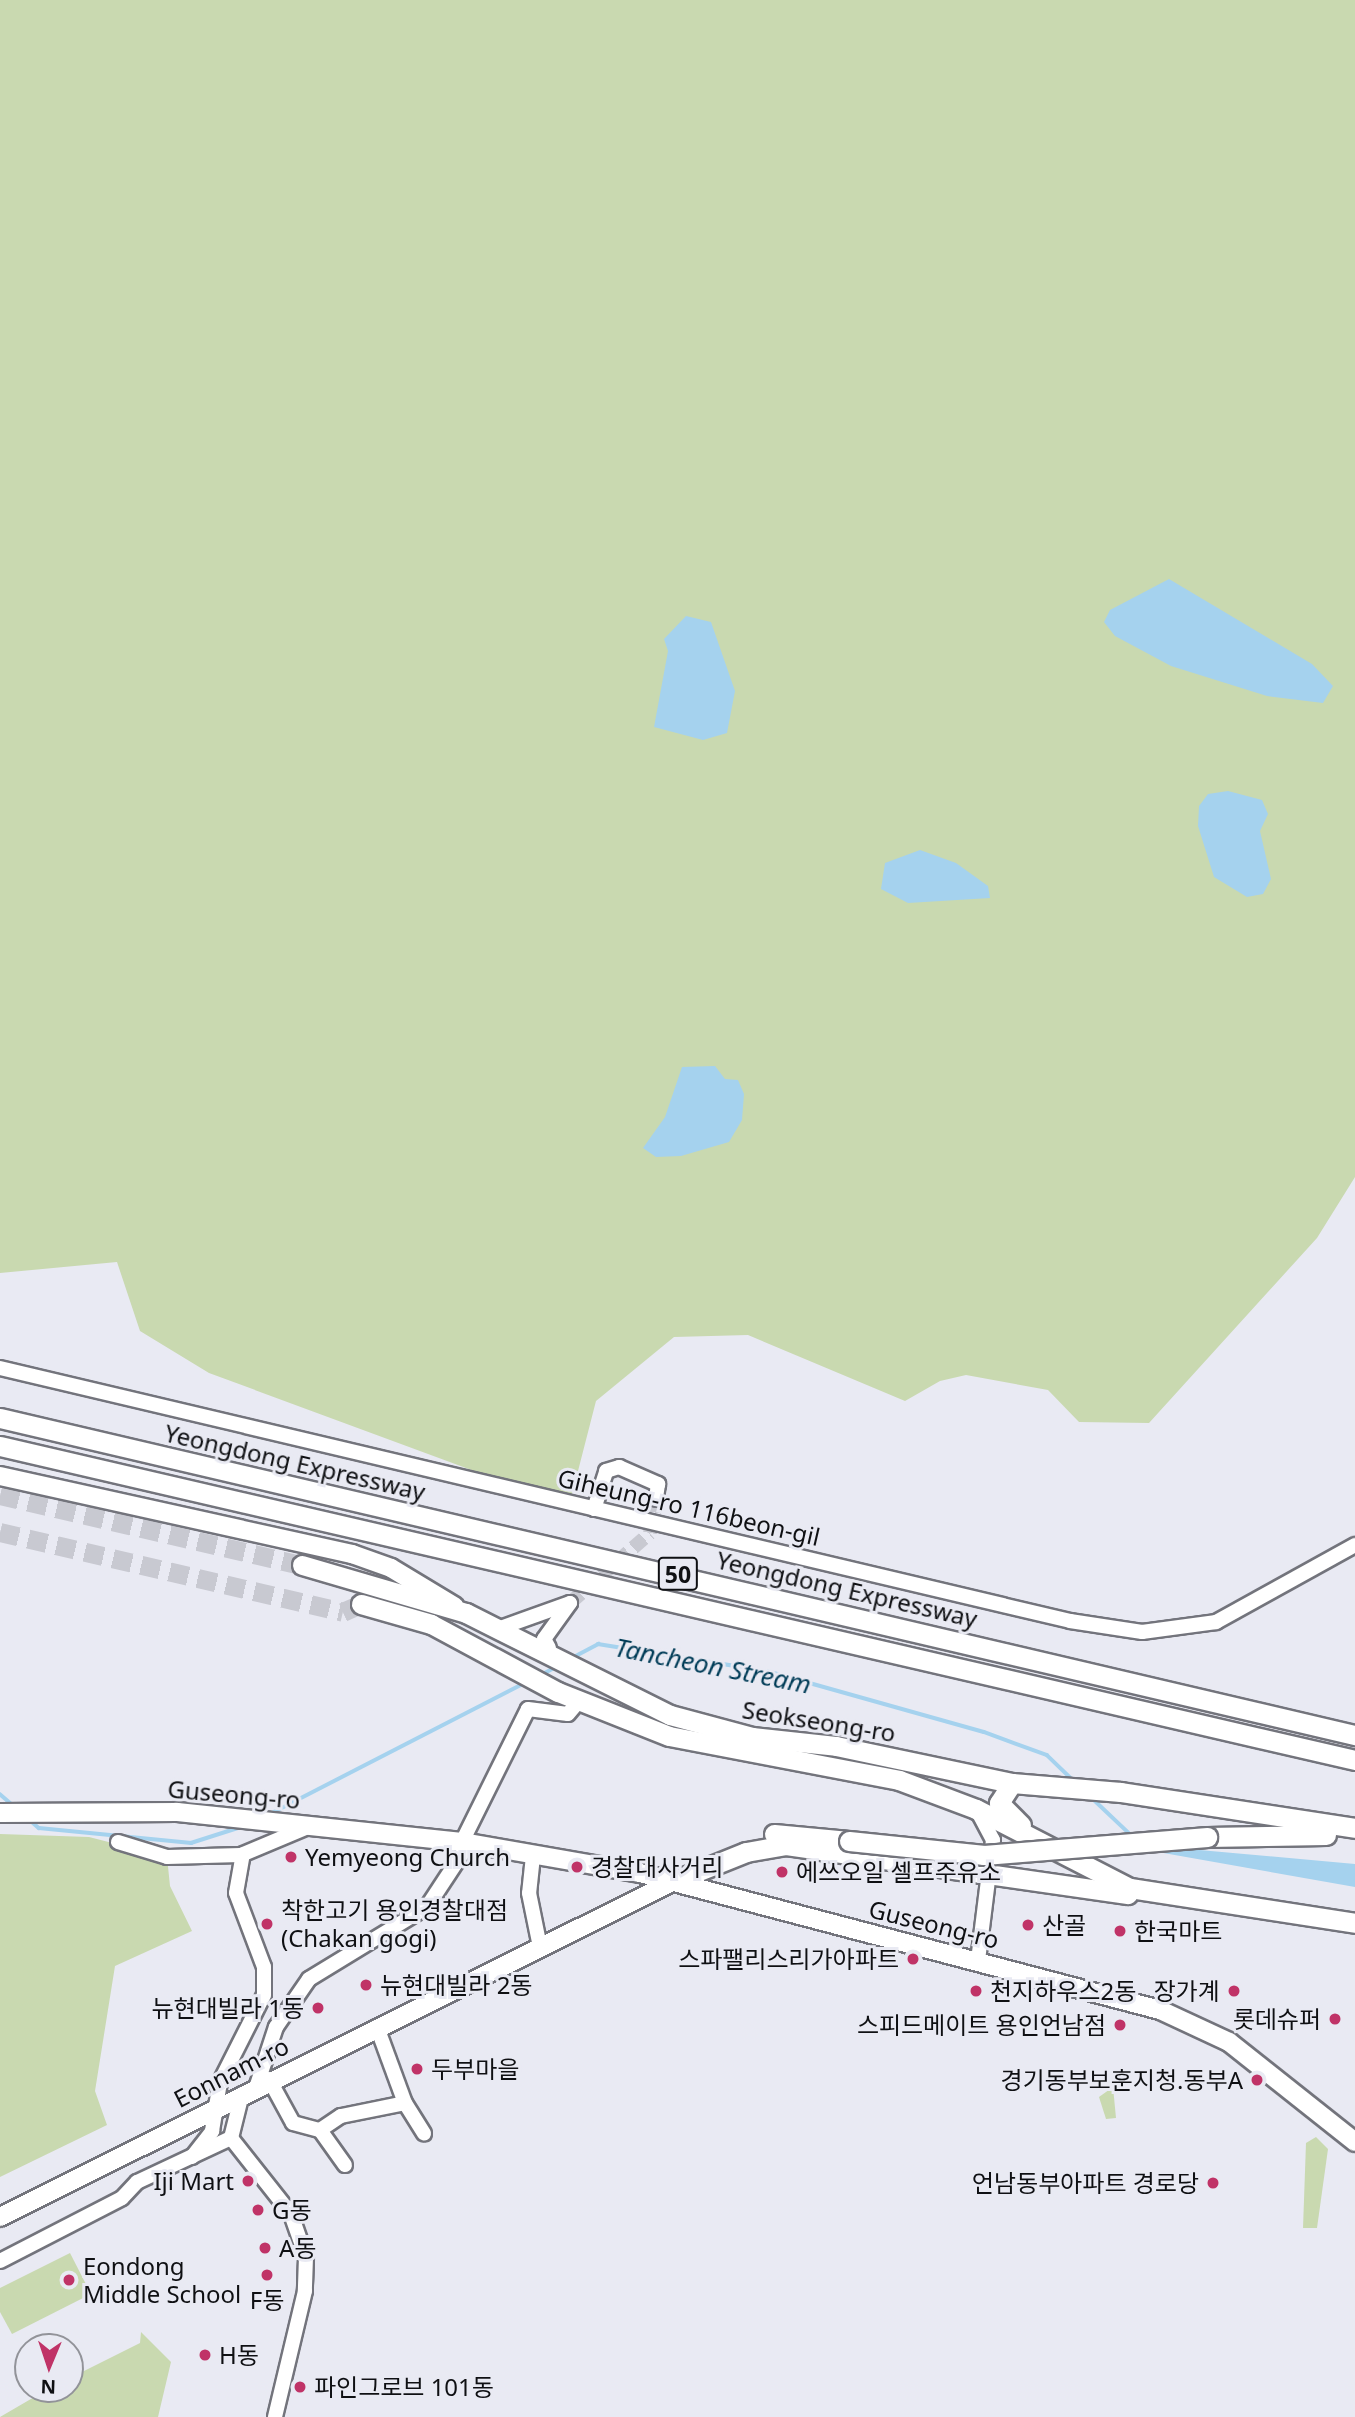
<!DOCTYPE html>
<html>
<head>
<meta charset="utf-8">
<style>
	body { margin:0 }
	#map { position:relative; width:1355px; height:2417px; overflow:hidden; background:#e9eaf3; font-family:"Noto Sans","Noto Sans KR",sans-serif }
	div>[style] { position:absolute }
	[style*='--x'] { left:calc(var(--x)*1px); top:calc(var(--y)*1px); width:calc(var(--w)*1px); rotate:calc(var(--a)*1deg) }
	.green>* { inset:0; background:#c9d9b0 }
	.water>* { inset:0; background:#a5d2ee }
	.stream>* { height:3.5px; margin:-1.75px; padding:0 1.75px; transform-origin:1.75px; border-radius:1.75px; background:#a5d2ee }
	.minor-tunnel>* { height:14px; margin-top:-7px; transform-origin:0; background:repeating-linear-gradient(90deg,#c8c9d1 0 14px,transparent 0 21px) }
	.highway-tunnel>* { height:19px; margin-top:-9.5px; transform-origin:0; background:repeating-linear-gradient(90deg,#c8c9d1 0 19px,transparent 0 29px) }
	.roads { filter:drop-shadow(2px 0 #73747c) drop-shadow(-2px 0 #73747c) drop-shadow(0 2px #73747c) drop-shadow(0 -2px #73747c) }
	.minor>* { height:14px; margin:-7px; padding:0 7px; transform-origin:7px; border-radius:7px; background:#fff }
	.major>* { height:18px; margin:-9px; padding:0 9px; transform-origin:9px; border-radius:9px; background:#fff }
	.highway>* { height:19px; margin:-9.5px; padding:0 9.5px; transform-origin:9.5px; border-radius:9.5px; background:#fff }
	.bridges { filter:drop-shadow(2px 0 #73747c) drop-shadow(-2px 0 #73747c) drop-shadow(0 2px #73747c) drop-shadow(0 -2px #73747c) }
	.highway-bridge>* { height:19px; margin:-9.5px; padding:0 9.5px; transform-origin:9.5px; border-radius:9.5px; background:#fff }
	.dots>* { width:19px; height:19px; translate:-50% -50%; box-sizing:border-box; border:4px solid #e9eaf3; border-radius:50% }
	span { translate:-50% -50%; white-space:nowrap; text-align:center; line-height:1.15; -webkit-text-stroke:6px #e9eaf3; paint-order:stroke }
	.shield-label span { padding:2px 5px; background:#e9eaf3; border:2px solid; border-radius:5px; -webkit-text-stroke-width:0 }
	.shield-label { font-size:23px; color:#0f1013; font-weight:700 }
	.street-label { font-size:24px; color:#0f1013 }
	.poi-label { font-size:24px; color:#0f1013 }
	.left { translate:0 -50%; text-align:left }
	.right { translate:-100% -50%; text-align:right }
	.water-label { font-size:26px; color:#003c57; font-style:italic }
	.north { position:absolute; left:14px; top:2333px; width:70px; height:70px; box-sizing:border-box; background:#e9eaf3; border:2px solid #929399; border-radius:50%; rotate:182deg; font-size:19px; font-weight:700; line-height:28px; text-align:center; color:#0f1013 }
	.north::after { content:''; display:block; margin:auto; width:24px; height:32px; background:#c03367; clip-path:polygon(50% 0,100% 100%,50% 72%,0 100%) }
</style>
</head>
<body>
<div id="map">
	<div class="green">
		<div style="clip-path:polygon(0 0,1355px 0,1355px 1177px,1317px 1238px,1149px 1423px,1079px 1422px,1048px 1390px,966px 1375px,940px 1381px,905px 1401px,748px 1335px,674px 1337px,596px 1401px,569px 1506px,209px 1373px,140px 1331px,117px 1262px,0 1273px)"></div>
		<div style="clip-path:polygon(0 1834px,89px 1837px,167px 1857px,170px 1886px,192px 1931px,115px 1966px,95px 2091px,107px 2125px,0 2177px)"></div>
		<div style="clip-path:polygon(1113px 2087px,1116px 2118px,1106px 2119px,1099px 2097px)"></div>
		<div style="clip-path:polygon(1316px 2137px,1328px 2149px,1317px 2228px,1303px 2228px,1306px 2143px)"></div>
		<div style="clip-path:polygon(70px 2253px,91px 2294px,12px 2334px,0 2312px,0 2288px)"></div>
		<div style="clip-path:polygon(141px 2332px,171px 2362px,158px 2417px,0 2417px,48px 2389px,70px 2389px,70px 2378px,140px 2343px)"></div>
	</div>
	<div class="water">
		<div style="clip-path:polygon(1169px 579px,1312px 664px,1333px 686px,1323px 703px,1267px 696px,1171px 666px,1115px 636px,1104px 622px,1110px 610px)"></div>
		<div style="clip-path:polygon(686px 616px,711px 622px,735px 691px,727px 733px,703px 740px,654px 727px,668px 651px,664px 639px)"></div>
		<div style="clip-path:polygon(1228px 791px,1262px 800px,1268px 814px,1260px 831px,1271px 879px,1263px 894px,1247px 897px,1214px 877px,1198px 826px,1199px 806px,1208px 794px)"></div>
		<div style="clip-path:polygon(920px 850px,956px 863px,988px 886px,990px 898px,908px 903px,881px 889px,885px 863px)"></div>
		<div style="clip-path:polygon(715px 1066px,725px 1079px,738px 1080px,744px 1094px,742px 1120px,729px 1142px,681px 1156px,656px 1157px,643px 1148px,665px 1117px,682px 1067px)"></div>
		<div style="clip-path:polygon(1128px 1832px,1155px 1846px,1355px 1864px,1355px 1887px,1141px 1849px)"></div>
	</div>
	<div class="stream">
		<div style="--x:572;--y:1658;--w:30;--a:-28"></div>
		<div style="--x:598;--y:1644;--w:171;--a:9.1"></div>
		<div style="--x:767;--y:1671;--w:225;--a:15.7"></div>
		<div style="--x:984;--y:1732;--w:67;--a:20.1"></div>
		<div style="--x:1047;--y:1755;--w:37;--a:44"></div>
		<div style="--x:541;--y:1675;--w:17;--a:-28"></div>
		<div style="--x:0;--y:1794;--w:18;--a:41"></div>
		<div style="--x:1090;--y:1796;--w:55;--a:43.5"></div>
		<div style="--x:270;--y:1814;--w:287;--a:-27.2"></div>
		<div style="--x:30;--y:1820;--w:12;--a:42"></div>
		<div style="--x:39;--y:1828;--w:153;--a:5.6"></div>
		<div style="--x:191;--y:1843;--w:52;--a:-17.7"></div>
	</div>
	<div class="minor-tunnel">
		<div style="--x:570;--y:1603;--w:106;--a:-41.2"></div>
		<div style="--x:650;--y:1533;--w:35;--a:-80"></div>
	</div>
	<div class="highway-tunnel">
		<div style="--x:0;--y:1495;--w:310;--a:13.1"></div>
		<div style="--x:0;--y:1532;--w:352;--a:13.1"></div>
		<div style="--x:343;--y:1612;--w:20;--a:-24"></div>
	</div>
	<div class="roads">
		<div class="minor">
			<div style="--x:0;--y:1368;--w:1100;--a:13.3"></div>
			<div style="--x:1070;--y:1621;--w:73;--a:8.7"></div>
			<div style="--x:1142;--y:1632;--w:75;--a:-7.7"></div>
			<div style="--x:1216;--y:1622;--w:159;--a:-29"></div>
			<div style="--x:594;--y:1509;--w:40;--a:-72"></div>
			<div style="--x:606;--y:1471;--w:14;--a:-17"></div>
			<div style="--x:619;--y:1467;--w:43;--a:23.6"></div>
			<div style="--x:658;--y:1484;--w:15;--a:98"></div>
			<div style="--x:503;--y:1627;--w:71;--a:-19.7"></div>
			<div style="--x:570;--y:1603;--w:44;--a:125.8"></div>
			<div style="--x:544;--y:1639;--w:10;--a:61"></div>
			<div style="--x:977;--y:1810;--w:34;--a:62"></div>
			<div style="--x:993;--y:1840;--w:122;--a:97.1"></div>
			<div style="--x:118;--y:1842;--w:51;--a:17"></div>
			<div style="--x:167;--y:1857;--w:74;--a:-1.5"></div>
			<div style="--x:241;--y:1855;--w:75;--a:-22.8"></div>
			<div style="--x:462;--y:1842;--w:148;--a:-63.6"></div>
			<div style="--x:528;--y:1709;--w:40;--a:7.1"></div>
			<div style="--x:568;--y:1714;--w:17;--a:-50"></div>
			<div style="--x:533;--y:1856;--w:37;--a:96"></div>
			<div style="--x:529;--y:1893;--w:55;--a:78.5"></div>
			<div style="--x:377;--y:2027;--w:81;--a:69.8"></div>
			<div style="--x:269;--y:2079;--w:50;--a:61.4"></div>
			<div style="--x:293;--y:2123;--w:28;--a:15"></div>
			<div style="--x:320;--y:2130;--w:25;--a:-34"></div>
			<div style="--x:341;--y:2116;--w:65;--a:-11.5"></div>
			<div style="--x:405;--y:2103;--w:36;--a:58"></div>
			<div style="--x:257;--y:2085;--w:61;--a:-71.9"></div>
			<div style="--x:276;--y:2027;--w:58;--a:-55.5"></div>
			<div style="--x:309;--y:1979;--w:138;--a:-31.4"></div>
			<div style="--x:427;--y:1907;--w:77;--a:-56.7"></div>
			<div style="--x:320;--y:2130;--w:43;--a:54.5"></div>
			<div style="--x:231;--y:2138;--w:97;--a:51.7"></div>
			<div style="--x:291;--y:2214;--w:46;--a:70.8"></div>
			<div style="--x:306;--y:2257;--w:34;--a:92"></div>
			<div style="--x:305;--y:2291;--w:130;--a:103.4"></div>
			<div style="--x:192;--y:2157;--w:33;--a:-52"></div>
			<div style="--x:212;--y:2131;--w:50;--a:-80.7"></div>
			<div style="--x:220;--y:2082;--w:97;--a:-63.2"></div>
			<div style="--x:264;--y:1995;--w:28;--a:-90"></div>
			<div style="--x:264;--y:1967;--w:79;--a:-110.7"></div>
			<div style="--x:236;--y:1893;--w:39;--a:-80"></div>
			<div style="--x:0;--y:2261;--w:137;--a:-27.3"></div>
			<div style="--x:122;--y:2198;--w:22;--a:-47"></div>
			<div style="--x:137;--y:2182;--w:104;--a:-25.1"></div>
			<div style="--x:231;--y:2138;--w:45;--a:-76"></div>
		</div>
		<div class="major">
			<div style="--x:0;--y:1476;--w:361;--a:12.5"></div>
			<div style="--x:352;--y:1554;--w:41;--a:19.7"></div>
			<div style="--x:391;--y:1568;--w:74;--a:31.1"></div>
			<div style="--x:0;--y:1813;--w:177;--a:-0.3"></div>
			<div style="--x:177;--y:1812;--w:287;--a:6"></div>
			<div style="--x:462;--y:1842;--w:181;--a:9.9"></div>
			<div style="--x:640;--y:1873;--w:538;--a:14.76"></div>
			<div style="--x:1160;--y:2010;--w:76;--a:24.9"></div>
			<div style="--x:1229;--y:2042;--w:161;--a:38.4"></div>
			<div style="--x:0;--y:2217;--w:753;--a:-26.5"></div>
		</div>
		<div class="highway">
			<div style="--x:0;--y:1418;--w:1392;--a:13.17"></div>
			<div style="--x:0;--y:1446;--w:1391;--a:13.05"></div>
			<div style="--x:302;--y:1565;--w:171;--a:16.3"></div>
			<div style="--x:466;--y:1613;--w:228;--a:26.6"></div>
			<div style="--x:670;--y:1715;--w:85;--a:15"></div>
			<div style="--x:752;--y:1737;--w:84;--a:6.1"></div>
			<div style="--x:836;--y:1746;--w:180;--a:11.9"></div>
			<div style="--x:1012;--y:1783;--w:109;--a:4.7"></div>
			<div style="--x:1121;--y:1792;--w:237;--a:8.7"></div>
			<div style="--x:361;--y:1604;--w:73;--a:15.9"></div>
			<div style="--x:431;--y:1624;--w:144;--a:28.2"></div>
			<div style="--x:558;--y:1692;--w:119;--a:21.6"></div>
			<div style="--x:669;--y:1736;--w:234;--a:10.8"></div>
			<div style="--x:899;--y:1780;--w:82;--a:20.6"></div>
			<div style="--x:976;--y:1809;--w:173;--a:27.2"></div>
			<div style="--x:1130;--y:1888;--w:228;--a:8.8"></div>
			<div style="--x:1012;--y:1783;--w:24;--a:123"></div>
			<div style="--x:999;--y:1803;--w:31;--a:45"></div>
			<div style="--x:774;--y:1834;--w:75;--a:5.3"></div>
			<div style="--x:1207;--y:1837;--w:119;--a:-1"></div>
			<div style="--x:674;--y:1881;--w:78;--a:-21.9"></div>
			<div style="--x:746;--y:1852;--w:41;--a:-9.9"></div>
			<div style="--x:786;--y:1845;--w:345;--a:8.2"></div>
		</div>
	</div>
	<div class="bridges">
		<div class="highway-bridge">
			<div style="--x:849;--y:1841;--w:136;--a:5.9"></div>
			<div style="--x:984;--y:1855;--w:224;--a:-4.6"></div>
		</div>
	</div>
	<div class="dots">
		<div style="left:291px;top:1857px;background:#c03367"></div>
		<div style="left:577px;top:1867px;background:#c03367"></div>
		<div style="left:782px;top:1872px;background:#c03367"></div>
		<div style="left:267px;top:1924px;background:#c03367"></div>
		<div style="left:1028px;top:1925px;background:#c03367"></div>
		<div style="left:1120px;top:1931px;background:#c03367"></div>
		<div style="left:913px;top:1959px;background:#c03367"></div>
		<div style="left:366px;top:1985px;background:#c03367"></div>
		<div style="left:976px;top:1991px;background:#c03367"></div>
		<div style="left:1234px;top:1991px;background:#c03367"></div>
		<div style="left:318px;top:2008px;background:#c03367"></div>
		<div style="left:1335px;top:2019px;background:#c03367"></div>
		<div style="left:1120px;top:2025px;background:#c03367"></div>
		<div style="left:417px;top:2069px;background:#c03367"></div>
		<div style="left:1257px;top:2080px;background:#c03367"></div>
		<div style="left:248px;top:2181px;background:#c03367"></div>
		<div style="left:1213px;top:2183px;background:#c03367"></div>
		<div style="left:258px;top:2210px;background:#c03367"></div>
		<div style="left:265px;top:2248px;background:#c03367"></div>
		<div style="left:267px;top:2275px;background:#c03367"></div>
		<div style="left:69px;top:2280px;background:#c03367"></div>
		<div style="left:205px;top:2355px;background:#c03367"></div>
		<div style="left:300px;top:2387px;background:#c03367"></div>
	</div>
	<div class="shield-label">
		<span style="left:678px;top:1574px">50</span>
	</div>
	<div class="street-label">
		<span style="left:295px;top:1462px;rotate:13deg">Yeongdong Expressway</span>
		<span style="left:689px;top:1507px;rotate:13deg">Giheung-ro 116beon-gil</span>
		<span style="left:847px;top:1589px;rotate:13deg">Yeongdong Expressway</span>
		<span style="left:819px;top:1721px;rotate:9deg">Seokseong-ro</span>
		<span style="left:234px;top:1794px;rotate:5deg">Guseong-ro</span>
		<span style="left:934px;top:1924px;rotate:14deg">Guseong-ro</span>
		<span style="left:231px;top:2072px;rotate:-27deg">Eonnam-ro</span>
	</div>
	<div class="poi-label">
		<span class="left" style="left:305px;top:1857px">Yemyeong Church</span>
		<span class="left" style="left:591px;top:1867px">경찰대사거리</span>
		<span class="left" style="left:796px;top:1872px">에쓰오일 셀프주유소</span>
		<span class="left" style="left:281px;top:1924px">착한고기 용인경찰대점<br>(Chakan gogi)</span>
		<span class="left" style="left:1042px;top:1925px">산골</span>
		<span class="left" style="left:1134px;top:1931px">한국마트</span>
		<span class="right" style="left:899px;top:1959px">스파팰리스리가아파트</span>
		<span class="left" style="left:380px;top:1985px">뉴현대빌라 2동</span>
		<span class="left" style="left:990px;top:1991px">천지하우스2동</span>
		<span class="right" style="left:1220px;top:1991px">장가계</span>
		<span class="right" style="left:304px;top:2008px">뉴현대빌라 1동</span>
		<span class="right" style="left:1321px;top:2019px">롯데슈퍼</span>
		<span class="right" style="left:1106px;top:2025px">스피드메이트 용인언남점</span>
		<span class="left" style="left:431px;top:2069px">두부마을</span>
		<span class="right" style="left:1243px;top:2080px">경기동부보훈지청.동부A</span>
		<span class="right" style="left:234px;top:2181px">Iji Mart</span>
		<span class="right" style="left:1199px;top:2183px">언남동부아파트 경로당</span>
		<span class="left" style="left:272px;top:2210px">G동</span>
		<span class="left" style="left:279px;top:2248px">A동</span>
		<span class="left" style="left:83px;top:2280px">Eondong<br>Middle School</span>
		<span style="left:267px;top:2300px">F동</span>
		<span class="left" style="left:219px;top:2355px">H동</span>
		<span class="left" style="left:314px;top:2387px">파인그로브 101동</span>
	</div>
	<div class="water-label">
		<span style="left:713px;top:1666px;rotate:11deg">Tancheon Stream</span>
	</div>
	<div class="north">N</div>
</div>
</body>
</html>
